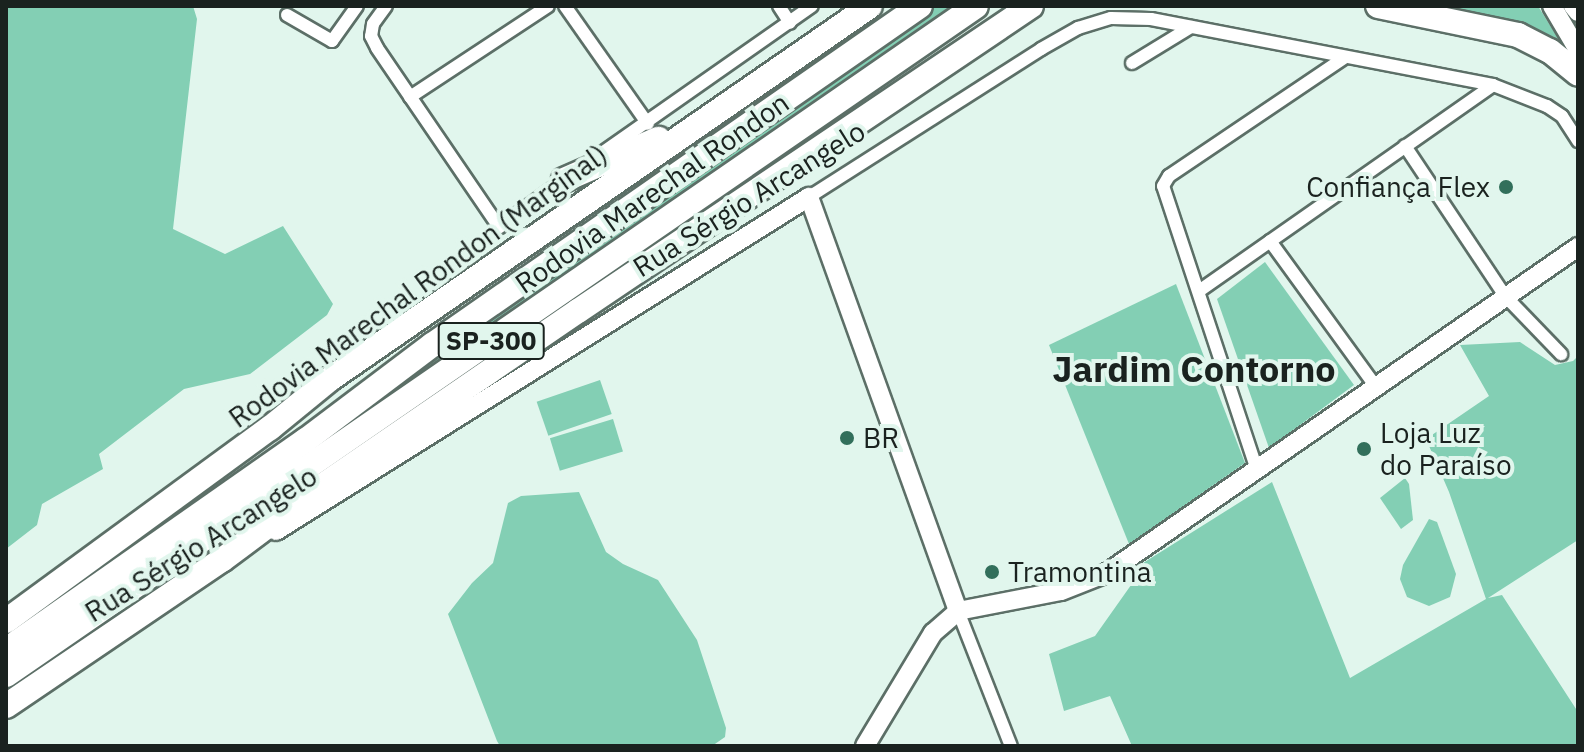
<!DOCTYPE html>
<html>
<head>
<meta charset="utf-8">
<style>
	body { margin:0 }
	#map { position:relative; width:1584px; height:752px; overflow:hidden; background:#e1f6ed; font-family:"IBM Plex Sans",sans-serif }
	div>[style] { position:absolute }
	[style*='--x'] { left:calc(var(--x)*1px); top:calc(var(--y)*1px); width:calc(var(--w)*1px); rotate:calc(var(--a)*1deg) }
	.green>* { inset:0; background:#83cfb4; transform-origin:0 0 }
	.roads { filter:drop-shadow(2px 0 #5c6f67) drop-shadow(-2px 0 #5c6f67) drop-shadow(0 2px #5c6f67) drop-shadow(0 -2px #5c6f67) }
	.street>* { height:12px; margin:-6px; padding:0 6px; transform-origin:6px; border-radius:6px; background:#fff }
	.secondary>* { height:18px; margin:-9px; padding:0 9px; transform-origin:9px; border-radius:9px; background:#fff }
	.highway>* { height:24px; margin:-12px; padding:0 12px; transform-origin:12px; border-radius:12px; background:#fff }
	.dots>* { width:22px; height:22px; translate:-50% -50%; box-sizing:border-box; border:4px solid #e1f6ed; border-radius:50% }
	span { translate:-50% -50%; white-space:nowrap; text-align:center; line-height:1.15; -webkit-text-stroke:8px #e1f6ed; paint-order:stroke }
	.shield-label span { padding:2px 6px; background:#e1f6ed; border:2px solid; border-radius:6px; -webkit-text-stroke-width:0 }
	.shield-label { font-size:26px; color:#1a221f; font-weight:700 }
	.poi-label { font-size:28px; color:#1a221f }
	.right { translate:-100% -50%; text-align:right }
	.left { translate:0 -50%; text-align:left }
	.street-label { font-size:28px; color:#1a221f }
	.district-label { font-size:36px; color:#1a221f; font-weight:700 }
	.frame { position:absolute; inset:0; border:8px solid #1a221f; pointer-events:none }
</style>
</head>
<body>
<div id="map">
	<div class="green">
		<div style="clip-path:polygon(6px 6px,193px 6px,197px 19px,173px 229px,225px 254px,283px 226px,333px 304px,327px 315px,250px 374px,184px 389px,99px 454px,103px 469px,42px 504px,37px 525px,6px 549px)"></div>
		<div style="clip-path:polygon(935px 6px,963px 6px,224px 514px,296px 457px,591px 243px)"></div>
		<div style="clip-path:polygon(1418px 6px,1538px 6px,1566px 51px)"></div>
		<div style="clip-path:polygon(1265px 262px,1354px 385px,1269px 448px,1217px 299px)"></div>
		<div style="clip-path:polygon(1176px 284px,1245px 463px,1129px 544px,1049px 345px)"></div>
		<div style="clip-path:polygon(1520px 342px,1555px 365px,1573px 361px,1578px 356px,1578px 540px,1488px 598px,1502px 595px,1578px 712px,1578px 746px,1132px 746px,1110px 696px,1064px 711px,1049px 654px,1095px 636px,1136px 578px,1132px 570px,1272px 482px,1350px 678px,1486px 599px,1449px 492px,1426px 439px,1489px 396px,1460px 345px)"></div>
		<div style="left:600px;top:380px;width:36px;height:67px;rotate:71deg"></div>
		<div style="left:613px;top:419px;width:34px;height:66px;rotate:73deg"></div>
		<div style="clip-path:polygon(1405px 478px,1409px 484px,1413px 520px,1401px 529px,1380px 498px)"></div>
		<div style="clip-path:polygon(579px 492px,606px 552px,623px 564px,658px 580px,697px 640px,726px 728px,725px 737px,712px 746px,500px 746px,497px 741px,448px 614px,472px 583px,493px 563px,508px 503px,521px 496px)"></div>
		<div style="clip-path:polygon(1429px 519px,1437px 522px,1456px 574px,1450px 597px,1429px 606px,1407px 597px,1400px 579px,1403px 565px)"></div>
	</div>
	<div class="roads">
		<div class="street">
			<div style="--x:386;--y:6;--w:22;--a:126"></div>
			<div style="--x:373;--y:24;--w:12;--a:99"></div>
			<div style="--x:371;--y:36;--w:13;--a:63"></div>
			<div style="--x:377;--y:48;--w:217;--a:55.7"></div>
			<div style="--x:499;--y:227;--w:84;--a:-35.8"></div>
			<div style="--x:565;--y:6;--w:144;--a:54.9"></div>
			<div style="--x:779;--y:6;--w:20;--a:57"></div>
			<div style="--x:287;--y:15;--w:52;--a:30"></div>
			<div style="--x:332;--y:41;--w:43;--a:-54.5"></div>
			<div style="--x:1132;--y:63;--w:69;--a:-31.4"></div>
			<div style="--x:410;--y:97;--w:165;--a:-33.4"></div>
			<div style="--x:1405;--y:146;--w:180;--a:56.3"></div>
			<div style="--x:1505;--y:296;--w:81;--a:46"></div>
			<div style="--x:602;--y:153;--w:256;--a:-35"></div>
			<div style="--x:809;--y:197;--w:275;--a:-32.5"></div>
			<div style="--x:1041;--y:49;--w:43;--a:-29.6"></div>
			<div style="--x:1078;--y:28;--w:34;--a:-17"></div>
			<div style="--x:1111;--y:18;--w:40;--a:1.4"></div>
			<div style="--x:1151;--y:19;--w:348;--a:10.9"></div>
			<div style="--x:1493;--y:85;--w:58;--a:21.3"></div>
			<div style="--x:1547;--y:106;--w:18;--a:34"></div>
			<div style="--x:1562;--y:116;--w:30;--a:57"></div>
			<div style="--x:1270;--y:241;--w:180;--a:54"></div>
			<div style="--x:1199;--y:291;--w:359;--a:-35"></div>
			<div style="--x:1257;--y:470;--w:299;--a:-108.3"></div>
			<div style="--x:1163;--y:186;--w:12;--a:-59"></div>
			<div style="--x:1169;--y:176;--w:211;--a:-34"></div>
			<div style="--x:958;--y:611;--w:145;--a:68.6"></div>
		</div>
		<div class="secondary">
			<div style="--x:1552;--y:6;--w:51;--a:59.4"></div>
			<div style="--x:1573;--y:6;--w:8;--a:50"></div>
			<div style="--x:276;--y:531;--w:629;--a:-32.07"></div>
			<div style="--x:809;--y:197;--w:440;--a:70.2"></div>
			<div style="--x:865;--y:746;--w:132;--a:-59"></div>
			<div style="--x:933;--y:633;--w:33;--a:-41"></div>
			<div style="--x:958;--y:611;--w:105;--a:-11"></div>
			<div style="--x:1061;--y:591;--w:49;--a:-21.4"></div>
			<div style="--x:1107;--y:573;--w:573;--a:-34.69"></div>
		</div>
		<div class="highway">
			<div style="--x:1378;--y:6;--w:143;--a:11.7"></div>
			<div style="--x:1518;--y:35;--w:36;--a:27"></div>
			<div style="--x:1550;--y:51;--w:36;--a:39"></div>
			<div style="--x:564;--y:180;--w:103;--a:-23.6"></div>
			<div style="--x:6;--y:621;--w:327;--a:-36.2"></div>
			<div style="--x:270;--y:428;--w:77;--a:-39.2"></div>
			<div style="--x:330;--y:379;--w:656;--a:-34.63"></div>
			<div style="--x:6;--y:650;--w:366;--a:-35"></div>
			<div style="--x:306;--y:440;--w:158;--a:-37"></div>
			<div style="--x:432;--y:345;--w:594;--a:-34.79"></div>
			<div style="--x:6;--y:675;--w:1178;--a:-34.59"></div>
			<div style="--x:6;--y:706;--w:261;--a:-34.1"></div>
			<div style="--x:222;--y:560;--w:109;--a:-36.8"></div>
			<div style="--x:309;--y:495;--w:326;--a:-34.4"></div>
			<div style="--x:578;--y:311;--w:546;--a:-33.95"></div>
		</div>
	</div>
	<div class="dots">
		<div style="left:1506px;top:187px;background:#326f5b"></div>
		<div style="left:847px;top:438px;background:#326f5b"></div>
		<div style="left:1364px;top:449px;background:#326f5b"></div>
		<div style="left:992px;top:572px;background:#326f5b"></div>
	</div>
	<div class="shield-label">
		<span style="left:491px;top:341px">SP-300</span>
	</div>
	<div class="poi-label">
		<span class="right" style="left:1490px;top:187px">Confiança Flex</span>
		<span class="left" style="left:1380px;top:449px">Loja Luz<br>do Paraíso</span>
		<span class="left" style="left:863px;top:438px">BR</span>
		<span class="left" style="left:1008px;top:572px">Tramontina</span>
	</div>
	<div class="street-label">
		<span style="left:652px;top:193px;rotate:-35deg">Rodovia Marechal Rondon</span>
		<span style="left:749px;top:199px;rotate:-32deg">Rua Sérgio Arcangelo</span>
		<span style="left:418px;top:286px;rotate:-36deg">Rodovia Marechal Rondon (Marginal)</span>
		<span style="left:201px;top:544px;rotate:-32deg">Rua Sérgio Arcangelo</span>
	</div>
	<div class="district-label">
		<span style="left:1194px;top:369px">Jardim Contorno</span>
	</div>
	<div class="frame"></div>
</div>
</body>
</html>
